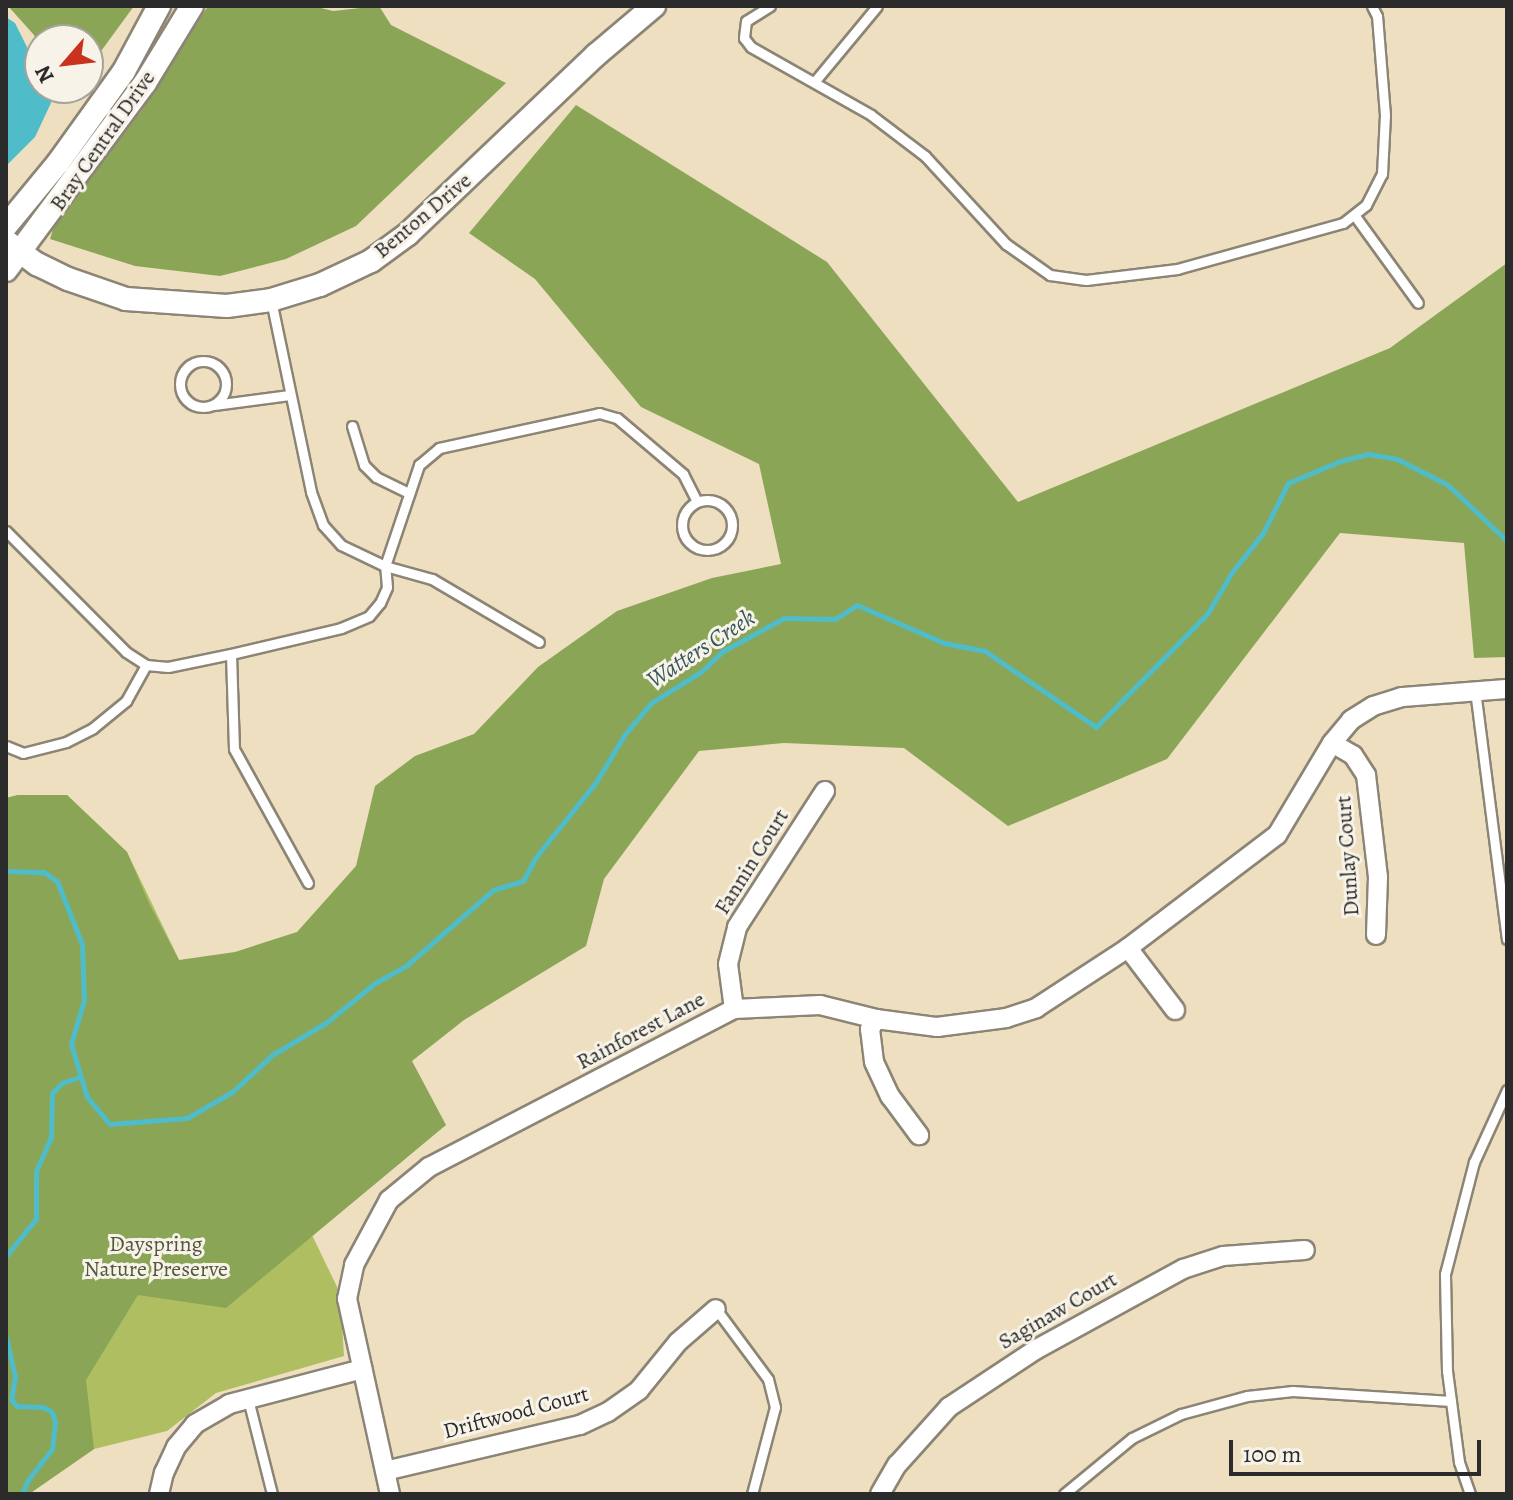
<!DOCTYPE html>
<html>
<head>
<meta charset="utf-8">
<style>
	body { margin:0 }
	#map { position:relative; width:1513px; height:1500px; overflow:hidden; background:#eedfc0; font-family:Alegreya,serif }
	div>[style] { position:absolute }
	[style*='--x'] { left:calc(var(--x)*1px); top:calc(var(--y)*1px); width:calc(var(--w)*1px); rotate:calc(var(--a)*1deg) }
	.green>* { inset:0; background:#afbe60 }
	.forest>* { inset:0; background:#8ba556 }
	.water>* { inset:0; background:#4fbcca }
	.stream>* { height:5px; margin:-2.5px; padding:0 2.5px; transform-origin:2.5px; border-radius:2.5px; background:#4fbcca }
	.roads { filter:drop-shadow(2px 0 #8c8576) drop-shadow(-2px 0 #8c8576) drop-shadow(0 2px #8c8576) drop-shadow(0 -2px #8c8576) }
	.service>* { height:9px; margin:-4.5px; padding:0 4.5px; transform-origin:4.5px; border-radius:4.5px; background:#fff }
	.service>.ring { margin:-4.5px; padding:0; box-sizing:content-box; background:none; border:9px solid #fff; border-radius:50% }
	.minor>* { height:18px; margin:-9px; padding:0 9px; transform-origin:9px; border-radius:9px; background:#fff }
	.tertiary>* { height:22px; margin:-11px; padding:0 11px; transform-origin:11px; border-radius:11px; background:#fff }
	span { translate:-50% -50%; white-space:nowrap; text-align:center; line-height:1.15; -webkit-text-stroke:6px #f7f3e8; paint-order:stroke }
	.street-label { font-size:22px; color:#2b2b2b }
	.park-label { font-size:22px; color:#53573b }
	.water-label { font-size:24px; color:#36565b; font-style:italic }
	.frame { position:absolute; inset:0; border:8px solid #2b2b2b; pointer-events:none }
	.north { position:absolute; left:24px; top:24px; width:80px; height:80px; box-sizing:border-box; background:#f7f3e8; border:2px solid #a5a39c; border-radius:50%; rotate:242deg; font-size:22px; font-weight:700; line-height:32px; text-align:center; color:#2b2b2b }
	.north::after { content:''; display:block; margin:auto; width:28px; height:36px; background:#c8321e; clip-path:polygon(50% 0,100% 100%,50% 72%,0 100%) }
	.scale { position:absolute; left:1229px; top:1440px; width:252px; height:36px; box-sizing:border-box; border:4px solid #2b2b2b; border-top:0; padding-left:10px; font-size:24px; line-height:28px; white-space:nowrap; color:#2b2b2b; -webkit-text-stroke:6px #f7f3e8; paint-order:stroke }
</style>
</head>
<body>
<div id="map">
	<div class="green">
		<div style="clip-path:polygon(18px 795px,67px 795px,127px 852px,340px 1293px,344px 1356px,216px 1393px,167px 1431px,94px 1449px,29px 1494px,6px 1494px,6px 798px)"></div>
	</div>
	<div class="forest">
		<div style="clip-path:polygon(8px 6px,134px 6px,88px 69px,88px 40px,40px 40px,40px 51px,34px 35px)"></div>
		<div style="clip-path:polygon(208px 6px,313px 6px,333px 11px,379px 6px,391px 25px,506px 83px,356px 226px,286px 259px,220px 276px,135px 266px,50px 239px,55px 223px,123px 130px,140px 113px)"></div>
		<div style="clip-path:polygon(576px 105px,827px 262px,1018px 502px,1390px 348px,1507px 263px,1507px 657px,1474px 658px,1464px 543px,1340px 533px,1167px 759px,1008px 826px,904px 748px,784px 743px,699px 751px,604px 879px,586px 946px,464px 1020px,412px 1061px,446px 1125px,226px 1308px,138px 1295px,86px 1380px,94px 1449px,29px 1494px,6px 1494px,6px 798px,18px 795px,67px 795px,127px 852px,149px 903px,179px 960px,235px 952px,297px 932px,356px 866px,375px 786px,415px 756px,474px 734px,538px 667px,617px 611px,712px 578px,781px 564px,759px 464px,641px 407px,535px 279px,469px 233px)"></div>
	</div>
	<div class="water">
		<div style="clip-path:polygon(6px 17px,15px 23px,40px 73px,40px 88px,47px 88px,51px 103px,35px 137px,6px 166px)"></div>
	</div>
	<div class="stream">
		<div style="--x:6;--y:871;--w:38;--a:2"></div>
		<div style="--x:44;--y:872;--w:16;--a:35"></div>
		<div style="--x:57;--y:881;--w:68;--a:68.4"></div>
		<div style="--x:82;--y:944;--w:56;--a:88"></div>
		<div style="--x:84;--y:1000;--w:46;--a:106.5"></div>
		<div style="--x:71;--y:1044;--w:55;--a:73.2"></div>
		<div style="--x:87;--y:1097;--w:35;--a:50"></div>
		<div style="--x:110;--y:1124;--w:77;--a:-4.5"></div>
		<div style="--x:187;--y:1118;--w:52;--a:-30"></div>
		<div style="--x:232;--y:1092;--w:54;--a:-42.8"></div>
		<div style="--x:272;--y:1055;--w:64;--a:-31"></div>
		<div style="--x:327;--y:1022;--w:62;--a:-39.1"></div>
		<div style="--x:375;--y:983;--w:37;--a:-29"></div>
		<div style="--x:407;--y:965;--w:114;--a:-41.1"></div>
		<div style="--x:493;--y:890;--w:31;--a:-17"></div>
		<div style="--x:523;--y:881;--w:26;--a:-62"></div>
		<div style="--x:535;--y:858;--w:97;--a:-51.2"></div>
		<div style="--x:596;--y:782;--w:56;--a:-58.9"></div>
		<div style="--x:625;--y:734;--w:40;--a:-50"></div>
		<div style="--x:651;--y:703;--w:60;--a:-32.1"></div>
		<div style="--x:702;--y:671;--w:29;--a:-44"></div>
		<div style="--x:723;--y:651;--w:69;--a:-28.4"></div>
		<div style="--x:784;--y:618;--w:51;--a:1.1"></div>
		<div style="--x:835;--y:619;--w:26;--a:-32"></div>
		<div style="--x:857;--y:605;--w:95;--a:23.6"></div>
		<div style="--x:944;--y:643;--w:42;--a:11"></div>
		<div style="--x:985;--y:651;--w:135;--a:34.4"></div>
		<div style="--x:1096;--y:727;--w:158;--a:-45.5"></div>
		<div style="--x:1207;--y:614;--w:49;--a:-59.2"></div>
		<div style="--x:1232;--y:572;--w:50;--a:-51.5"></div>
		<div style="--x:1263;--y:533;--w:56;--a:-63.4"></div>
		<div style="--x:1288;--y:483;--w:56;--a:-22.9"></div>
		<div style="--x:1340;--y:461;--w:30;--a:-14"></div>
		<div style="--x:1369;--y:454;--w:28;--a:10"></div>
		<div style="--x:1397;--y:459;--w:57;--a:27"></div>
		<div style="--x:1448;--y:485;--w:81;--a:43.5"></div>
		<div style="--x:6;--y:1256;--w:48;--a:-51"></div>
		<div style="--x:36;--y:1219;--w:48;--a:-90"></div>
		<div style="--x:36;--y:1171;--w:36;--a:-66"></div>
		<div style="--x:51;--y:1138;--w:45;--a:-88.7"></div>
		<div style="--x:52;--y:1093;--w:14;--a:-45"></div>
		<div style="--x:62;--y:1083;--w:18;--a:-19"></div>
		<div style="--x:6;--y:1337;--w:41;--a:77.3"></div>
		<div style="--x:15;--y:1377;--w:22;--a:100"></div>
		<div style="--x:11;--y:1399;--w:9;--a:49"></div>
		<div style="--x:17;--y:1406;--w:26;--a:2"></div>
		<div style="--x:43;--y:1407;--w:10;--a:29"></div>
		<div style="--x:52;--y:1412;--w:10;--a:73"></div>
		<div style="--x:55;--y:1422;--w:27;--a:96"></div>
		<div style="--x:52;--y:1449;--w:39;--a:128"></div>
		<div style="--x:28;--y:1480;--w:15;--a:113"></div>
	</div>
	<div class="roads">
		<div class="service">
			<div style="--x:770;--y:6;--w:28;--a:148"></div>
			<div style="--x:746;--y:21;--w:17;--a:97"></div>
			<div style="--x:744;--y:38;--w:11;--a:52"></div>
			<div style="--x:751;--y:47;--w:138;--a:29.5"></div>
			<div style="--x:871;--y:115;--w:68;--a:37.2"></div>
			<div style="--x:925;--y:156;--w:120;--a:47.4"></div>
			<div style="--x:1006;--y:244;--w:54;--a:35.2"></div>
			<div style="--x:1050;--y:275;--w:36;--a:8"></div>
			<div style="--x:1086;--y:280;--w:92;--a:-6.9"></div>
			<div style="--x:1177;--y:269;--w:172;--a:-15.5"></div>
			<div style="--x:1343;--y:223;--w:29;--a:-38"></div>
			<div style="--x:1366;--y:205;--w:35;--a:-63"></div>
			<div style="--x:1382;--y:174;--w:59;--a:-87.1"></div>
			<div style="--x:1385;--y:115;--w:99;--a:-94.6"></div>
			<div style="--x:1377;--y:16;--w:11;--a:-117"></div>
			<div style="--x:815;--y:81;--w:97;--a:-50.4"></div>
			<div style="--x:1355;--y:216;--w:107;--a:54.1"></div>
			<div style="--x:271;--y:300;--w:196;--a:78.2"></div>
			<div style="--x:311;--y:492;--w:35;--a:70"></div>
			<div style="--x:323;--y:525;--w:27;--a:48"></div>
			<div style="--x:341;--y:545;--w:49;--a:25.5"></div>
			<div style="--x:385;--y:566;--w:49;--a:15.5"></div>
			<div style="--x:432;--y:579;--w:124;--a:30.5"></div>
			<div class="ring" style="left:180px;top:361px;width:37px;height:37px"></div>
			<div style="--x:214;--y:405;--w:76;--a:-7.6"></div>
			<div style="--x:352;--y:426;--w:41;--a:72.9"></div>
			<div style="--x:364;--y:465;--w:17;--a:45"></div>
			<div style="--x:376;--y:477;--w:37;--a:26"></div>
			<div class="ring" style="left:682px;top:500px;width:41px;height:41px"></div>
			<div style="--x:6;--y:531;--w:170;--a:45.2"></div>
			<div style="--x:126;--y:652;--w:24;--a:33"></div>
			<div style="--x:231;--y:654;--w:95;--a:88.2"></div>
			<div style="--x:234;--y:749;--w:153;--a:61.1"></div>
			<div style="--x:1475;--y:690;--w:251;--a:82.7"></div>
			<div style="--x:6;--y:746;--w:18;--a:22"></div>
			<div style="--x:23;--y:753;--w:44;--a:-14.3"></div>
			<div style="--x:66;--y:742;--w:30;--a:-27"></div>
			<div style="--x:93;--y:728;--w:43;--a:-39.3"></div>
			<div style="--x:126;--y:701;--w:41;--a:-60.9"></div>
			<div style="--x:146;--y:665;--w:22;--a:5"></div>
			<div style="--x:168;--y:667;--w:64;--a:-11.7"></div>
			<div style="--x:231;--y:654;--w:113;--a:-13.3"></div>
			<div style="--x:341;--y:628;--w:30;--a:-23"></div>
			<div style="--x:369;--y:616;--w:17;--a:-50"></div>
			<div style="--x:380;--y:603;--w:17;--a:-66"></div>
			<div style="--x:387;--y:587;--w:21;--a:-95"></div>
			<div style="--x:385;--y:566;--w:107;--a:-71.4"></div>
			<div style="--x:419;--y:465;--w:26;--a:-40"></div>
			<div style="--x:439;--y:448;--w:164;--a:-12.3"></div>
			<div style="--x:599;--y:413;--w:19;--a:16"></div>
			<div style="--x:617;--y:418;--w:87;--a:40.3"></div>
			<div style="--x:683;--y:474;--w:30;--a:63"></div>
			<div style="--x:716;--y:1309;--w:87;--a:53.4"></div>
			<div style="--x:768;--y:1379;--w:29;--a:76"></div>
			<div style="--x:775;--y:1407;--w:90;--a:104.8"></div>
			<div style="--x:248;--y:1399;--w:98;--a:75.8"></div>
			<div style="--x:1064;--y:1494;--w:88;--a:-39.5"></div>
			<div style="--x:1132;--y:1438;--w:55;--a:-26.1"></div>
			<div style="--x:1181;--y:1414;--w:68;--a:-15.3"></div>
			<div style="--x:1247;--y:1396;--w:46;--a:-6.2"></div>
			<div style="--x:1293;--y:1391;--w:158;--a:3.6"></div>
			<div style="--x:1470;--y:1494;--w:34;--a:-109"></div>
			<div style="--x:1459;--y:1462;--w:92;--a:-97.5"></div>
			<div style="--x:1447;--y:1371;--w:97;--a:-91.2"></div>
			<div style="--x:1445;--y:1274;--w:116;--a:-75.5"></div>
			<div style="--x:1474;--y:1162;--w:79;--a:-65.4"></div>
		</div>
		<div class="minor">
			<div style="--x:1332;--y:743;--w:24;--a:30"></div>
			<div style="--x:1353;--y:755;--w:24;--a:57"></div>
			<div style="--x:1366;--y:775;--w:103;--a:83.3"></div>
			<div style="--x:1378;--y:877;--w:58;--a:92"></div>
			<div style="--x:1128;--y:948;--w:78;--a:52.8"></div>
			<div style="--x:734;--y:1009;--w:45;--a:-97.6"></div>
			<div style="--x:728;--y:964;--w:38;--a:-76"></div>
			<div style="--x:737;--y:927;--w:162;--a:-57.1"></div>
			<div style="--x:876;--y:1019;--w:12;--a:121"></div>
			<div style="--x:870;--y:1029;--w:33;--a:83"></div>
			<div style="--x:874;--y:1062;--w:38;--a:65"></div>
			<div style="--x:890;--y:1096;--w:49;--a:53.4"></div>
			<div style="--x:385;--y:1471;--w:200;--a:-13.3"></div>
			<div style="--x:580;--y:1425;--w:31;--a:-25"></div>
			<div style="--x:608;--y:1412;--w:38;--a:-35"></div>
			<div style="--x:639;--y:1390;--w:62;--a:-50.9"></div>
			<div style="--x:678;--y:1342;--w:50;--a:-41"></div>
			<div style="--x:159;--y:1494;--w:22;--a:-77"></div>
			<div style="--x:164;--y:1473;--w:29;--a:-65"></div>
			<div style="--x:176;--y:1447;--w:30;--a:-50"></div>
			<div style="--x:195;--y:1424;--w:39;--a:-30"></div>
			<div style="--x:229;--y:1404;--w:138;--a:-14.7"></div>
			<div style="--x:390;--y:1494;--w:200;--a:-102.4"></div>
			<div style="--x:347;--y:1299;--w:35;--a:-78"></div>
			<div style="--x:354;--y:1265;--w:74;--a:-61.7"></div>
			<div style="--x:389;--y:1200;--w:52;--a:-39.5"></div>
			<div style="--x:429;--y:1167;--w:343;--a:-27.4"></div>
			<div style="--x:734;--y:1009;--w:86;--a:-2.7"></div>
			<div style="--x:820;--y:1005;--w:58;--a:14"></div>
			<div style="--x:876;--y:1019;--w:62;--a:7.5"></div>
			<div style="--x:937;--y:1027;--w:70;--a:-7.4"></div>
			<div style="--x:1006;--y:1018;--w:32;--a:-18"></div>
			<div style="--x:1036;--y:1008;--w:110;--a:-33.1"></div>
			<div style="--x:1128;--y:948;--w:187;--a:-37.2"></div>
			<div style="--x:1277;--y:835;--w:107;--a:-59.1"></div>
			<div style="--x:1332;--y:743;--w:30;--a:-50"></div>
			<div style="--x:1351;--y:720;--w:26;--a:-32"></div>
			<div style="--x:1373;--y:706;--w:30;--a:-17"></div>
			<div style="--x:1402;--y:697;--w:105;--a:-4.4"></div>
			<div style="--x:880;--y:1494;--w:34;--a:-60"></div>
			<div style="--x:897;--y:1465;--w:78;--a:-48.1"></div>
			<div style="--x:949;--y:1407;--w:103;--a:-33.5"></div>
			<div style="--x:1035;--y:1350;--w:169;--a:-28.7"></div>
			<div style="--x:1183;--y:1269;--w:42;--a:-18"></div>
			<div style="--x:1223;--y:1256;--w:82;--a:-4.2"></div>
		</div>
		<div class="tertiary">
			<div style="--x:6;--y:226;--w:82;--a:-50.5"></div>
			<div style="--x:58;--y:163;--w:113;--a:-54.3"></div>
			<div style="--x:124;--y:71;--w:74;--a:-61.7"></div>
			<div style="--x:6;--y:241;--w:39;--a:37"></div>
			<div style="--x:37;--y:264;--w:34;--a:26"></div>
			<div style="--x:68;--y:279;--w:61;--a:19"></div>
			<div style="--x:126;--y:299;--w:101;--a:4"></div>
			<div style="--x:227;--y:306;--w:44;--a:-7.8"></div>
			<div style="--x:271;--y:300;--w:51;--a:-17"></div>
			<div style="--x:320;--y:285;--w:56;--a:-25.2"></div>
			<div style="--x:371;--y:261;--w:46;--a:-36.1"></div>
			<div style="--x:408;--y:234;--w:260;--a:-43.6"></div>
			<div style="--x:596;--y:55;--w:76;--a:-40.2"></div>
			<div style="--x:6;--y:270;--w:233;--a:-53.4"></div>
			<div style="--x:145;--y:83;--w:90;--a:-58.6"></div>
		</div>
	</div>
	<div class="street-label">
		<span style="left:103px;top:141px;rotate:-55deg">Bray Central Drive</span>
		<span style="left:423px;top:216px;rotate:-40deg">Benton Drive</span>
		<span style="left:1348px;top:856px;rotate:-94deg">Dunlay Court</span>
		<span style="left:752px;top:862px;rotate:-58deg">Fannin Court</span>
		<span style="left:641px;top:1031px;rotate:-28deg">Rainforest Lane</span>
		<span style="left:1058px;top:1311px;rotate:-30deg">Saginaw Court</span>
		<span style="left:516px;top:1413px;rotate:-15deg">Driftwood Court</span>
	</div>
	<div class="park-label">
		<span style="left:156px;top:1257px">Dayspring<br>Nature Preserve</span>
	</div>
	<div class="water-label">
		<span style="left:701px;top:649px;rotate:-33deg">Watters Creek</span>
	</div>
	<div class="frame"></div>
	<div class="north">N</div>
	<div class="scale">100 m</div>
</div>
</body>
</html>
